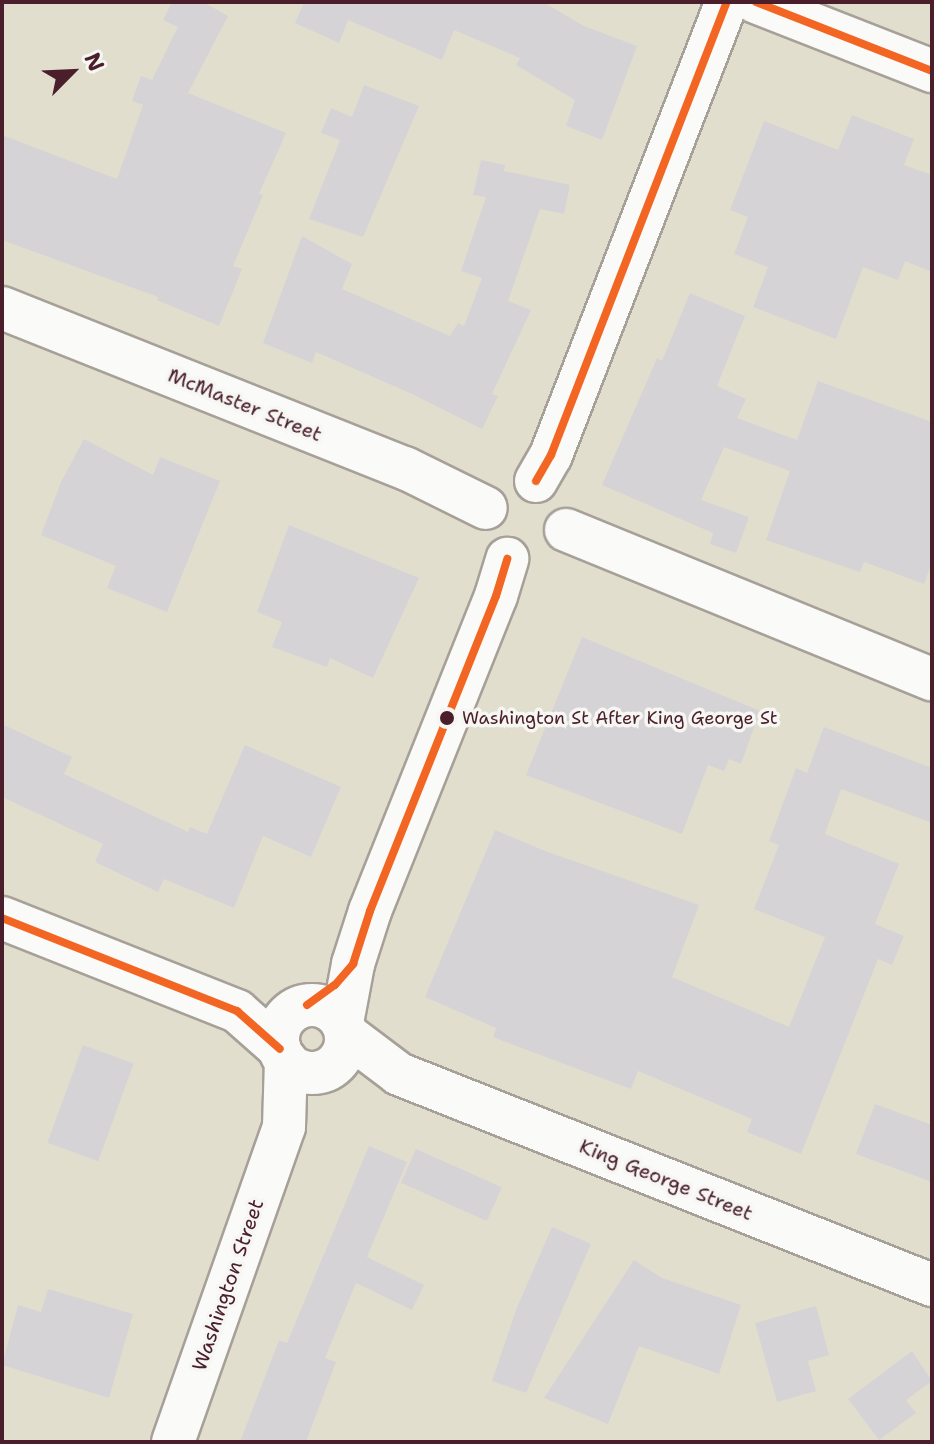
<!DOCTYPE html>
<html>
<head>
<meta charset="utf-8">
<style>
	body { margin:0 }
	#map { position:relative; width:934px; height:1444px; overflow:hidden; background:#e1dece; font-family:"Shantell Sans",sans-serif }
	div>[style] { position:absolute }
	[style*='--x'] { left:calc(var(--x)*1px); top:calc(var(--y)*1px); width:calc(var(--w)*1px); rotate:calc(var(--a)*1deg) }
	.building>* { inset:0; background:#d6d3d6; transform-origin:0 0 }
	.roads { filter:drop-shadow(2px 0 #a7a098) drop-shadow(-2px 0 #a7a098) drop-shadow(0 2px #a7a098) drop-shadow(0 -2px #a7a098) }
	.minor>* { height:42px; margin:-21px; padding:0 21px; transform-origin:21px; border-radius:21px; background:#fafaf8 }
	.minor>.ring { margin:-21px; padding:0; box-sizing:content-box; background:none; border:42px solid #fafaf8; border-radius:50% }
	.bus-1>* { height:8px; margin:-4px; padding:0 4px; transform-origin:4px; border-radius:4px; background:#f26522 }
	.dots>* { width:22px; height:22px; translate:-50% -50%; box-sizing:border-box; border:4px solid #f6f6f2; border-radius:50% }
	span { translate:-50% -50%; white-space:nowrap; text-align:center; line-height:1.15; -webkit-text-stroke:7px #f6f6f2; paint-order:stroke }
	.bus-label { font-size:18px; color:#4a1f2b }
	.left { translate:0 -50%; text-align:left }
	.street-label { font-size:20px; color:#4a1f2b }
	.frame { position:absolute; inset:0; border:4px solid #4a1f2b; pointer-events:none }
	.north { position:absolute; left:32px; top:32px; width:80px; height:80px; -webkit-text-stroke:6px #f6f6f2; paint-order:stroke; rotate:66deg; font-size:22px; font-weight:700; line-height:32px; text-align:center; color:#4a1f2b }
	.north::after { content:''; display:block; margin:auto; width:28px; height:36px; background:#4a1f2b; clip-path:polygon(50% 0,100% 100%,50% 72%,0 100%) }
</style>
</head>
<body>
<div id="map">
	<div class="building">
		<div style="clip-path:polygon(172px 2px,203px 2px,228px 16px,188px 93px,286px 133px,259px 194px,263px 195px,233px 266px,242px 269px,219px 326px,157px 300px,158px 297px,2px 240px,2px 135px,117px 179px,143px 105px,132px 101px,141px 76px,152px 80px,178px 27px,163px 20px)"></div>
		<div style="clip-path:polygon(304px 2px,543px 2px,584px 26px,637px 46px,602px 140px,566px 126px,575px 100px,516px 65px,520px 58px,454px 30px,442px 60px,348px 20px,339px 43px,295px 23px)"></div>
		<div style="clip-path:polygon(364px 85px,419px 106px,363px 237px,309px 219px,340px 140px,321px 133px,331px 108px,352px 117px)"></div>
		<div style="clip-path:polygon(852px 115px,914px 139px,904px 165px,932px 175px,932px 272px,905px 261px,898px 280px,863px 267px,836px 339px,753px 307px,768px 267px,734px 254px,748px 217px,730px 210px,764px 121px,838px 150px)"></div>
		<div style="clip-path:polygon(481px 160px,505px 165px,504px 171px,570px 185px,564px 214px,540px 209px,508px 301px,531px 310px,492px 394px,498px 396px,482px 429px,410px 393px,316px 352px,312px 363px,263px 343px,302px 236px,352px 264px,342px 289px,450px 336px,458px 323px,464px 326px,482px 278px,461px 271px,486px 197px,473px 195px)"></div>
		<div style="clip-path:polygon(690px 293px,745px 316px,717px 386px,746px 399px,737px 418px,797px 440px,818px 381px,932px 422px,932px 562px,924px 584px,864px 562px,860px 572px,766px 540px,790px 471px,724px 447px,701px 500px,749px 517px,736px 553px,710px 544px,713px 533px,602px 485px,657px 358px,662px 361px)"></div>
		<div style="clip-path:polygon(84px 439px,153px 475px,160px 457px,220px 481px,167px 612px,107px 588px,116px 566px,41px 535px,61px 482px)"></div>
		<div style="clip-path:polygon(289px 525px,419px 578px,373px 678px,330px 658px,327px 667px,272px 647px,282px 622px,257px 612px)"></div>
		<div style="clip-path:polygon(582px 637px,760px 711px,741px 764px,729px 759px,724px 771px,708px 765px,682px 834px,526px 775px)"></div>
		<div style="clip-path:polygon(2px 724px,72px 757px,64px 774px,188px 832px,190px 827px,207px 834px,245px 745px,341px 787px,311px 857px,263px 836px,234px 908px,164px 879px,158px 892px,95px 862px,103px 844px,2px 797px)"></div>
		<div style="clip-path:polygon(824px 727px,932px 768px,932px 823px,841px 789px,825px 834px,899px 864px,875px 924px,904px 936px,892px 965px,878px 959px,801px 1154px,747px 1132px,752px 1119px,638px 1071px,631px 1089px,493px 1037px,496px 1028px,425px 997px,495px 830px,548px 852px,699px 905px,672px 977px,789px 1027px,825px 937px,754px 909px,779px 845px,769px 841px,796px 768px,807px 773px)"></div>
		<div style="left:83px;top:1045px;width:54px;height:104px;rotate:20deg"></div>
		<div style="clip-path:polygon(875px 1104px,932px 1125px,932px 1182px,856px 1154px)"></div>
		<div style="clip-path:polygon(369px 1146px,407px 1162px,367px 1257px,424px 1285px,412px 1310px,356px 1283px,325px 1358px,336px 1362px,306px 1442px,240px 1442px,279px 1340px,287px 1343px)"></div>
		<div style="left:416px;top:1149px;width:94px;height:37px;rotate:24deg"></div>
		<div style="clip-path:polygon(552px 1227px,591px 1244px,526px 1393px,492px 1381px,516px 1310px)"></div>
		<div style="clip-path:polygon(634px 1260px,662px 1278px,741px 1305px,719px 1374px,639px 1346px,608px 1424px,544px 1398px)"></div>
		<div style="clip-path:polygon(48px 1289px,133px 1314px,109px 1398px,2px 1365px,18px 1305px,41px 1312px)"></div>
		<div style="clip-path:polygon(816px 1306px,829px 1355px,808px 1361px,816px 1391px,777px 1402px,755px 1323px)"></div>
		<div style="clip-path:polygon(912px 1351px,932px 1381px,906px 1400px,916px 1413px,879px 1440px,848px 1399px)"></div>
	</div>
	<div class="roads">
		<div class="minor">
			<div style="--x:756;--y:2;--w:189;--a:21.4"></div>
			<div style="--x:2;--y:308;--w:434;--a:21.7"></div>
			<div style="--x:405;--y:468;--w:90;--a:26.3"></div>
			<div style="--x:536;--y:481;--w:30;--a:-60"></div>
			<div style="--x:551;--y:455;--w:486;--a:-68.8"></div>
			<div style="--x:566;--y:530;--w:395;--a:22.2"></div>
			<div style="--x:2;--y:918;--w:253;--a:21.6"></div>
			<div style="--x:237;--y:1011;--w:57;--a:41.5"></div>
			<div class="ring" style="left:278px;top:1005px;width:26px;height:26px"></div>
			<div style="--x:342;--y:1023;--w:60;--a:-79.4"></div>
			<div style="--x:353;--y:964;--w:56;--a:-72.2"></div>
			<div style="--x:370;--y:911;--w:339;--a:-68.2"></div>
			<div style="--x:496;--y:596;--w:39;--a:-73"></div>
			<div style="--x:346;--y:1034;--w:66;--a:37"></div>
			<div style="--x:399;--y:1074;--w:573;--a:21.6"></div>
			<div style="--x:173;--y:1442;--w:334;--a:-70.6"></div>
			<div style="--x:284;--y:1127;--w:67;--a:-88.3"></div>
		</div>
	</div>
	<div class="bus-1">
		<div style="--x:756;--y:2;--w:189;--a:21.4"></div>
		<div style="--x:536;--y:481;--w:30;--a:-60"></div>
		<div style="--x:551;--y:455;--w:486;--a:-68.8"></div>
		<div style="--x:2;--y:918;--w:253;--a:21.6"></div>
		<div style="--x:237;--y:1011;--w:57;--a:41.5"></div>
		<div style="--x:307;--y:1005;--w:34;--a:-36"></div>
		<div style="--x:335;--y:985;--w:28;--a:-49"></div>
		<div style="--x:353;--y:964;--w:56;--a:-72.2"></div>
		<div style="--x:370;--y:911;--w:339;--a:-68.2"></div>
		<div style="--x:496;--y:596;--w:39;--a:-73"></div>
	</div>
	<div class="dots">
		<div style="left:447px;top:718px;background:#4a1f2b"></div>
	</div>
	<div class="bus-label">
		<span class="left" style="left:462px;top:718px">Washington St After King George St</span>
	</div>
	<div class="street-label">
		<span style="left:245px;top:405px;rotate:22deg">McMaster Street</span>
		<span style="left:666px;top:1180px;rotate:22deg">King George Street</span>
		<span style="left:228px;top:1285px;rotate:-71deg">Washington Street</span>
	</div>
	<div class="frame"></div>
	<div class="north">N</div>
</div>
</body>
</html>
